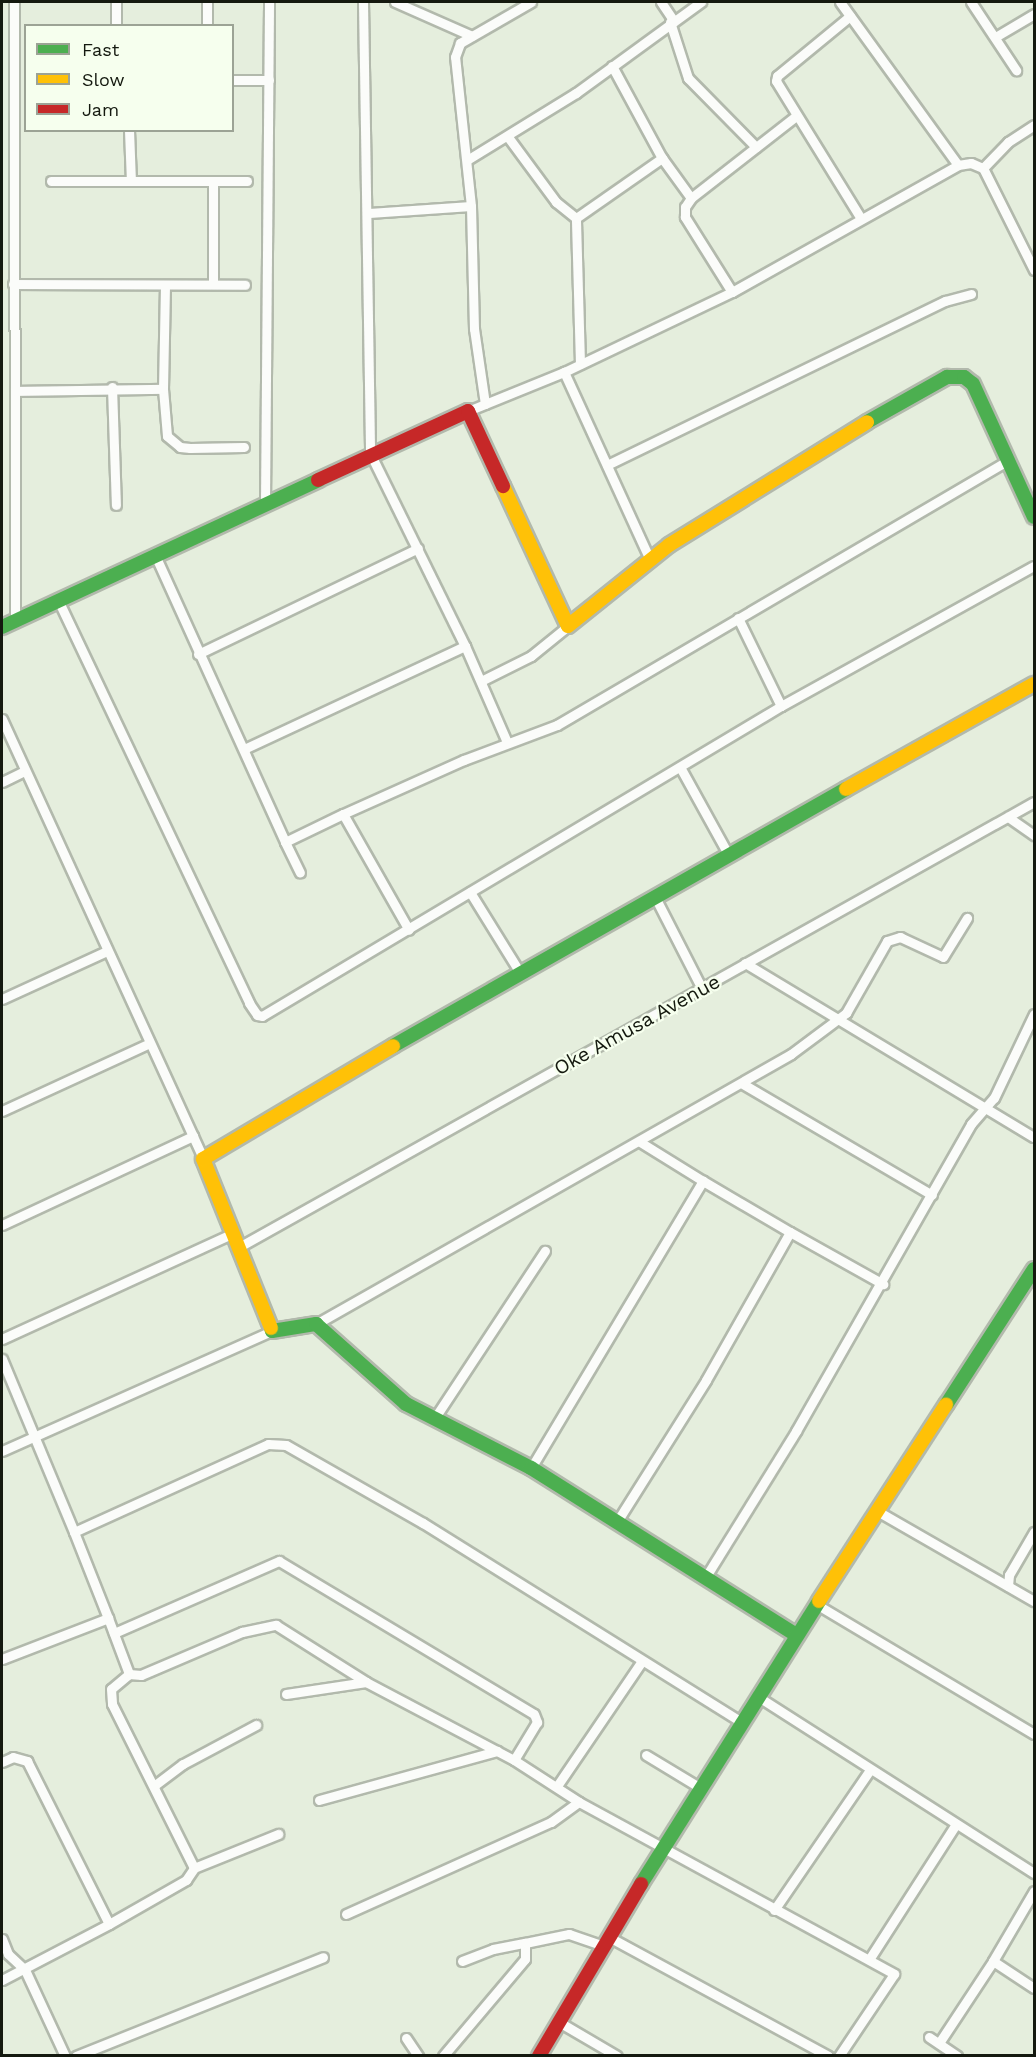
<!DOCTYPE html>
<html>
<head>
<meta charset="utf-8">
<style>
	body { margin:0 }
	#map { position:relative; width:1036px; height:2057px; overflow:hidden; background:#e5eedd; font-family:"Work Sans",sans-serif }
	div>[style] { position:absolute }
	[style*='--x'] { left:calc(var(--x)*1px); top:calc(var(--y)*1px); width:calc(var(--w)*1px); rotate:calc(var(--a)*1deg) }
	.roads { filter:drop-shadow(2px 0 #b2b9ac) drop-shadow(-2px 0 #b2b9ac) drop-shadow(0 2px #b2b9ac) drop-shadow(0 -2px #b2b9ac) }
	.street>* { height:9px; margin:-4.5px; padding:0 4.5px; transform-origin:4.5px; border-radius:4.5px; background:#fbfcfa }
	.fast>* { height:14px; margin:-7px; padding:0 7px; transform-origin:7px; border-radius:7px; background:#4caf50 }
	.slow>* { height:14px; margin:-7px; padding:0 7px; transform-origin:7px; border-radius:7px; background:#ffc107 }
	.jam>* { height:14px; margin:-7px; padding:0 7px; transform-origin:7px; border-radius:7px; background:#c62828 }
	span { translate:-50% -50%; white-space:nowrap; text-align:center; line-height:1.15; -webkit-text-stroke:4.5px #f6ffee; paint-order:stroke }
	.street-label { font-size:20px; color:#14190f }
	.frame { position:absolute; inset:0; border:3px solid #14190f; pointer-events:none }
	.legend { position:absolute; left:24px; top:24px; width:210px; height:108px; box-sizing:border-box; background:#f6ffee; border:2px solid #9ca395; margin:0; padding:8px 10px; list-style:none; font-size:18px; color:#14190f }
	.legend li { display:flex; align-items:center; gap:12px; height:30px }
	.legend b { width:30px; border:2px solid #9ca395 }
</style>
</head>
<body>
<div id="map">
	<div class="roads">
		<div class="street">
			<div style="--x:14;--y:2;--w:619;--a:89.91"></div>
			<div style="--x:363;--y:2;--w:451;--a:89.1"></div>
			<div style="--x:370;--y:453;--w:215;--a:63.8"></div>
			<div style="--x:465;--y:646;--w:105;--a:66.4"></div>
			<div style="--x:395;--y:2;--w:84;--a:23.8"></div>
			<div style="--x:661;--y:2;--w:22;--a:56"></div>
			<div style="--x:840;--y:2;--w:201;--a:54.1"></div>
			<div style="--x:971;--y:2;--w:82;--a:56.5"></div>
			<div style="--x:850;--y:16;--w:94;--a:140.6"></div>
			<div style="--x:777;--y:76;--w:5;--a:101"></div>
			<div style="--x:776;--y:81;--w:160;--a:58.3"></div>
			<div style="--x:670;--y:22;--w:59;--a:72.2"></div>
			<div style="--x:688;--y:78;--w:97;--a:45.4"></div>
			<div style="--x:116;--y:26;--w:24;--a:-90"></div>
			<div style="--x:207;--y:26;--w:24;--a:-90"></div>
			<div style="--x:997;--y:36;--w:43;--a:-30.7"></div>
			<div style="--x:612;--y:66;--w:105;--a:61.5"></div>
			<div style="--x:662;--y:158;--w:49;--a:54.1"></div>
			<div style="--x:232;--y:80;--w:37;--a:0"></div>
			<div style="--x:129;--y:130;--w:51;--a:87.8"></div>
			<div style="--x:508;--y:137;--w:81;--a:53.6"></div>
			<div style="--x:556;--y:202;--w:26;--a:39"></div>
			<div style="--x:467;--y:160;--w:128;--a:-31.6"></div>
			<div style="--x:576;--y:93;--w:155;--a:-36.1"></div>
			<div style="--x:983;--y:168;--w:36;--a:-46"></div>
			<div style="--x:1008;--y:142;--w:31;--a:-33"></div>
			<div style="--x:51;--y:181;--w:196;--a:0"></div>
			<div style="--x:213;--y:182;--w:102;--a:90"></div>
			<div style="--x:369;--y:213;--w:102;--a:-3.9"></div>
			<div style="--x:13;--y:284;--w:232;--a:0.2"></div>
			<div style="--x:165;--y:285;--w:104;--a:91.1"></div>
			<div style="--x:163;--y:389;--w:47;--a:85.1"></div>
			<div style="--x:167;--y:436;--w:17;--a:40"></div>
			<div style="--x:180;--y:447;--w:10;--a:6"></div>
			<div style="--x:190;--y:448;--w:54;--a:-1.1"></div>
			<div style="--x:732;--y:292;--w:89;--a:-122.1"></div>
			<div style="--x:685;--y:217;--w:10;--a:-90"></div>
			<div style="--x:685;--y:207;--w:11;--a:-56"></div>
			<div style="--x:691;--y:198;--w:133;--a:-38"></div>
			<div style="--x:580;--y:364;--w:146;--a:-91.6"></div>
			<div style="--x:576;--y:218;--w:105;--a:-34.9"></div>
			<div style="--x:564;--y:372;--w:205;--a:65.4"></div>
			<div style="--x:112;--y:387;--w:118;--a:88.1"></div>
			<div style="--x:15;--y:391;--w:148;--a:-0.8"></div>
			<div style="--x:485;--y:404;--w:76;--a:-98.3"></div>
			<div style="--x:474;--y:329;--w:123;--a:-91.4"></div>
			<div style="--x:471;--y:206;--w:150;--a:-96.1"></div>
			<div style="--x:455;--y:57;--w:15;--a:-70"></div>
			<div style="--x:460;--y:43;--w:82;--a:-30"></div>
			<div style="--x:468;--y:411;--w:104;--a:-22.1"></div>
			<div style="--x:564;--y:372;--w:186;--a:-25.5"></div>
			<div style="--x:732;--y:292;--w:259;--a:-29.3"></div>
			<div style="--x:958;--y:165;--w:13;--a:-9"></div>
			<div style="--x:971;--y:163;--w:13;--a:23"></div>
			<div style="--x:983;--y:168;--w:114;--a:63.4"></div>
			<div style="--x:607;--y:465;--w:376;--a:-25.9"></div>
			<div style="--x:945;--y:301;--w:27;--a:-15"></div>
			<div style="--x:265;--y:504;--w:502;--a:-89.54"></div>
			<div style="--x:155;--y:555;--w:315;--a:65.6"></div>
			<div style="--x:285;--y:842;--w:64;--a:-25.8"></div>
			<div style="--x:343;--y:814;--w:133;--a:60.4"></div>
			<div style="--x:59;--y:602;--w:444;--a:64.6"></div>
			<div style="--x:249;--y:1003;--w:14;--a:56"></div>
			<div style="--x:257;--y:1015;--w:5;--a:11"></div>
			<div style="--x:262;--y:1016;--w:605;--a:-30.85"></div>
			<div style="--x:781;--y:706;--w:289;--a:-29"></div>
			<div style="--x:738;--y:618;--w:98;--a:64"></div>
			<div style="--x:198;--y:654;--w:244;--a:-25.7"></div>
			<div style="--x:481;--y:681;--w:56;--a:-26.6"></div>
			<div style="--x:531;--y:656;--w:48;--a:-39"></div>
			<div style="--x:2;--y:719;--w:484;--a:65.4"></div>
			<div style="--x:244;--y:749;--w:244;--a:-25"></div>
			<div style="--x:680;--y:767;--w:99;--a:61.1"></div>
			<div style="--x:2;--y:782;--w:25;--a:-26"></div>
			<div style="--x:343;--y:814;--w:133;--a:-24.1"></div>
			<div style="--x:464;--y:760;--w:99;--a:-20.6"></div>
			<div style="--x:557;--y:725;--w:522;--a:-30.4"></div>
			<div style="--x:1008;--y:817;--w:32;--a:35"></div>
			<div style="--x:285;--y:842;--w:34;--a:64"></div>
			<div style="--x:470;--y:892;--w:93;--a:58.2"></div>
			<div style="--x:655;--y:897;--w:103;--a:62.9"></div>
			<div style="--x:745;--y:963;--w:337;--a:31.1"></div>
			<div style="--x:2;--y:999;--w:115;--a:-24.6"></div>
			<div style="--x:743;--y:1084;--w:219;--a:30.4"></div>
			<div style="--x:2;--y:1111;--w:161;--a:-24.7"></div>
			<div style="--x:703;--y:1181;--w:101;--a:30.4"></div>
			<div style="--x:2;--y:1225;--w:211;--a:-25"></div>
			<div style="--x:239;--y:1247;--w:911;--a:-29.24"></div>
			<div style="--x:316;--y:1324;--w:546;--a:-29.61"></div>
			<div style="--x:791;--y:1054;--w:69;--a:-36.7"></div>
			<div style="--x:846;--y:1013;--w:83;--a:-60.3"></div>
			<div style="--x:887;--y:941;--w:14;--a:-17"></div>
			<div style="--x:900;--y:937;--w:47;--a:24.9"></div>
			<div style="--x:943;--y:957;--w:46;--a:-58.4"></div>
			<div style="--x:2;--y:1339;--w:254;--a:-24.6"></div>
			<div style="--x:2;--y:1359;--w:187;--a:67.4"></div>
			<div style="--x:74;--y:1532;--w:213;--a:-24.4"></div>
			<div style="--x:268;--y:1444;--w:18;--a:3"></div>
			<div style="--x:286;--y:1445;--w:158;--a:29.7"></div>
			<div style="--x:423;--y:1523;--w:375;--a:32"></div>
			<div style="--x:436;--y:1416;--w:198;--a:-56.6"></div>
			<div style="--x:2;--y:1451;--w:295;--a:-24"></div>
			<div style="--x:531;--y:1468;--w:335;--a:-59.1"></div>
			<div style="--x:703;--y:1181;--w:74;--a:-148.2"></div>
			<div style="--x:879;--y:1512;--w:179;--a:29.9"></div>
			<div style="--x:618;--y:1520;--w:165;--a:-57.8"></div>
			<div style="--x:706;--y:1380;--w:170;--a:-60.4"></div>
			<div style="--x:790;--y:1232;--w:107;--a:29.2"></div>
			<div style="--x:705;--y:1578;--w:173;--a:-58.2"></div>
			<div style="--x:796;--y:1431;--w:353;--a:-60.3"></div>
			<div style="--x:971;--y:1124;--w:35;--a:-49"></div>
			<div style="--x:994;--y:1098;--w:93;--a:-64.5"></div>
			<div style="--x:1008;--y:1586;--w:11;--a:-85"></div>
			<div style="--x:1009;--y:1575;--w:50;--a:-59.8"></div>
			<div style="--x:816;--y:1604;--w:254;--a:30.8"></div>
			<div style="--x:108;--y:1618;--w:60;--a:69.4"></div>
			<div style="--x:129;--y:1674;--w:23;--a:140"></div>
			<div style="--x:111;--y:1689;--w:15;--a:86"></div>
			<div style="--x:112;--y:1704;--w:183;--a:63.4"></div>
			<div style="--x:194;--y:1868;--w:91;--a:-22"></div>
			<div style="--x:114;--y:1633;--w:180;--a:-23.6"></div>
			<div style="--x:279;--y:1561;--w:297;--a:31"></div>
			<div style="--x:534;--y:1714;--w:9;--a:69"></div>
			<div style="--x:537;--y:1722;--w:44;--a:121.2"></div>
			<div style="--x:2;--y:1659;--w:114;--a:-21.1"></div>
			<div style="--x:108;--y:1618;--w:92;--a:-111.6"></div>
			<div style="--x:129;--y:1674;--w:12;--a:5"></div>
			<div style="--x:141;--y:1675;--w:110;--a:-23.1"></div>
			<div style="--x:242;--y:1632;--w:35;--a:-12"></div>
			<div style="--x:276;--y:1625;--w:107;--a:32.3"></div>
			<div style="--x:366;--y:1682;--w:167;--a:27.8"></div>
			<div style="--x:514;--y:1760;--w:77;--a:32.9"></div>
			<div style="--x:579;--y:1802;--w:359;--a:28.6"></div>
			<div style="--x:894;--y:1974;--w:99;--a:123.9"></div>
			<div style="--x:286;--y:1694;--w:81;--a:-8.5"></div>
			<div style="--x:757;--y:1696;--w:329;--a:32.6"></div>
			<div style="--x:646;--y:1755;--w:62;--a:31.1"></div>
			<div style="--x:2;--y:1762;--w:12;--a:-24"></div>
			<div style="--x:13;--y:1757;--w:15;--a:16"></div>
			<div style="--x:27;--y:1761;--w:182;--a:63.3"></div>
			<div style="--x:109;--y:1924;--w:89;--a:-29.7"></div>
			<div style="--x:186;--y:1880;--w:14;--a:-56"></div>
			<div style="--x:155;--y:1785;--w:35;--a:-37"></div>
			<div style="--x:183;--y:1764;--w:83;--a:-28.1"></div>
			<div style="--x:557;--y:1786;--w:151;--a:-55.8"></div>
			<div style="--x:319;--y:1800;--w:185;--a:-15.4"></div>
			<div style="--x:1034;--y:1891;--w:81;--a:120.4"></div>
			<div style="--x:993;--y:1961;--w:49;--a:33.4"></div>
			<div style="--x:774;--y:1910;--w:170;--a:-55.6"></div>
			<div style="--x:346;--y:1914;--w:225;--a:-24.2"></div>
			<div style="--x:551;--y:1822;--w:34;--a:-36"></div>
			<div style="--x:609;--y:1937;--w:249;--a:28.5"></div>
			<div style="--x:2;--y:1939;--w:16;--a:68"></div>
			<div style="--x:8;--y:1954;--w:23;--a:43"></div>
			<div style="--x:25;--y:1970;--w:95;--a:65.1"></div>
			<div style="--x:870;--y:1958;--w:159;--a:-57.3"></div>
			<div style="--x:462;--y:1961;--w:33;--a:-21"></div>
			<div style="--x:493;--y:1949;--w:33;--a:-11"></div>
			<div style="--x:2;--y:1980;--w:121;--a:-27.6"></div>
			<div style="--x:559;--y:2022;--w:67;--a:30.4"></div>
			<div style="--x:929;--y:2037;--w:34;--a:34"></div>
			<div style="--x:406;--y:2038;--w:22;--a:56"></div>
			<div style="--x:939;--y:2043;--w:98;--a:-56.6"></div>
			<div style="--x:76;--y:2056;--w:266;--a:-21.8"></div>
			<div style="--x:443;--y:2056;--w:127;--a:-49.8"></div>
			<div style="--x:525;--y:1959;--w:16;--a:-90"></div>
			<div style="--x:525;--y:1943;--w:45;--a:-11.6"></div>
			<div style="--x:569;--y:1934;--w:37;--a:19"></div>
		</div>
		<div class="fast">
			<div style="--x:867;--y:422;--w:92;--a:-29.4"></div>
			<div style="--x:947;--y:377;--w:17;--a:0"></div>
			<div style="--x:964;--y:377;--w:11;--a:38"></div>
			<div style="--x:973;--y:384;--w:146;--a:65.4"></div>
			<div style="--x:2;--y:627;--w:349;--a:-24.9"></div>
			<div style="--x:393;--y:1046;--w:521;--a:-29.57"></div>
			<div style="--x:271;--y:1328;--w:3;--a:72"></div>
			<div style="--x:272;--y:1331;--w:45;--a:-9"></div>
			<div style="--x:316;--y:1324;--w:120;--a:41.6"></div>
			<div style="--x:406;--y:1404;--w:140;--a:27.1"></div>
			<div style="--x:531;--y:1468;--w:313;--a:32.2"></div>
			<div style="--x:946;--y:1405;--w:162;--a:-57.1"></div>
			<div style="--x:641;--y:1884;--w:334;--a:-57.8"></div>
		</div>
		<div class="slow">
			<div style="--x:503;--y:486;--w:154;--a:65.1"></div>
			<div style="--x:568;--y:626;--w:129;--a:-38.7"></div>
			<div style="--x:669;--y:545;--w:233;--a:-31.8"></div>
			<div style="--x:846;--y:789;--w:215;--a:-29.2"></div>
			<div style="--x:271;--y:1328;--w:182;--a:-111.9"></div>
			<div style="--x:203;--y:1159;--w:221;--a:-30.7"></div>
			<div style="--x:819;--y:1601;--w:234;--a:-57.1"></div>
		</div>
		<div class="jam">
			<div style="--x:318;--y:480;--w:165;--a:-24.7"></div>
			<div style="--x:468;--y:411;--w:83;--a:65"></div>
			<div style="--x:539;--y:2056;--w:200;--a:-59.3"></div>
		</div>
	</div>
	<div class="street-label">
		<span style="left:637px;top:1025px;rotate:-29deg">Oke Amusa Avenue</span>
	</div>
	<div class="frame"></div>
	<ul class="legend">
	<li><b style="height:8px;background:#4caf50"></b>Fast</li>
	<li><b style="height:8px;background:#ffc107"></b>Slow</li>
	<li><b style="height:8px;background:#c62828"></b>Jam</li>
	</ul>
</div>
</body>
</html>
